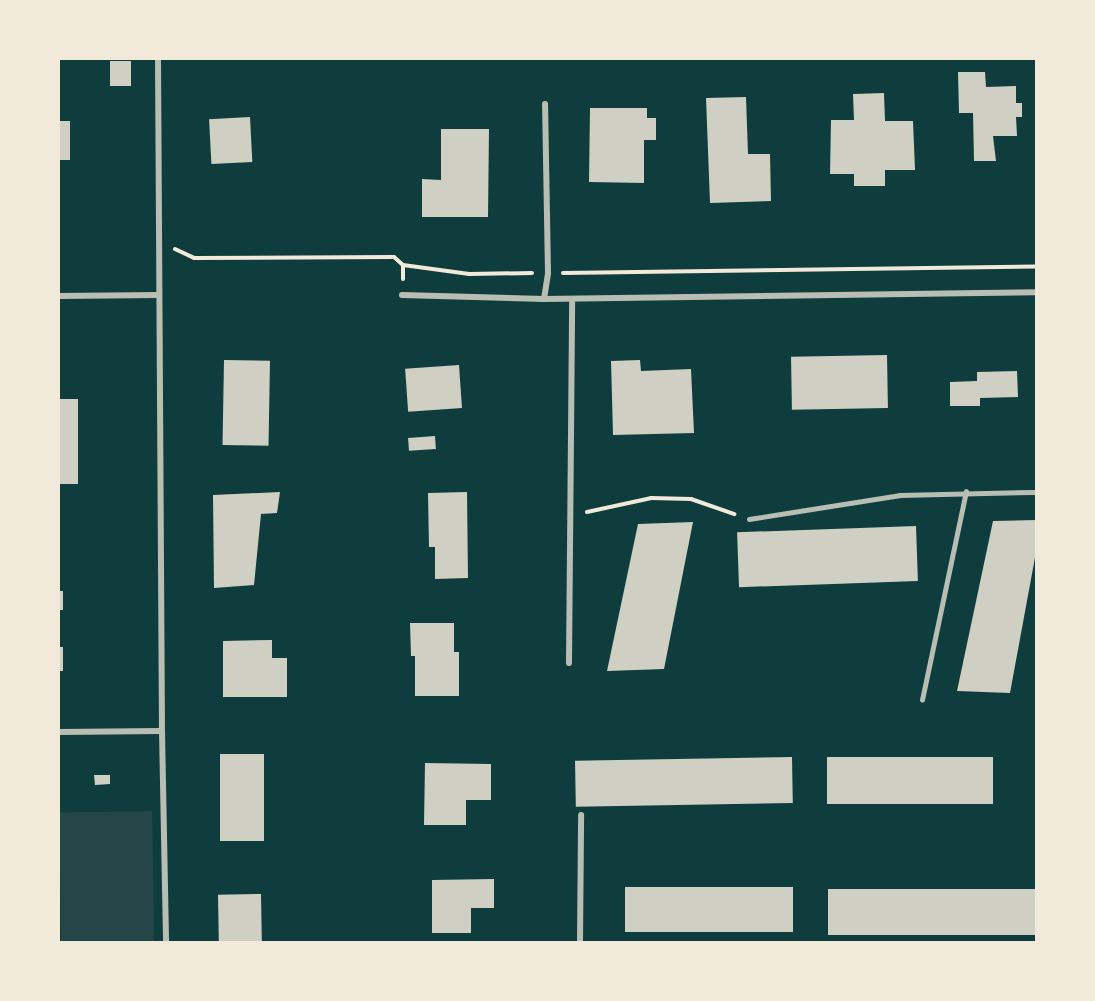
<!DOCTYPE html>
<html>
<head>
<meta charset="utf-8">
<style>
	body { margin:0 }
	#map { position:relative; width:1095px; height:1001px; overflow:hidden; background:#0f3d3e; font-family:"Space Grotesk",sans-serif }
	div>[style] { position:absolute }
	[style*='--x'] { left:calc(var(--x)*1px); top:calc(var(--y)*1px); width:calc(var(--w)*1px); rotate:calc(var(--a)*1deg) }
	.green>* { inset:0; background:#244646; transform-origin:0 0 }
	.building>* { inset:0; background:#cfcfc3; transform-origin:0 0 }
	.path>* { height:4px; margin:-2px; padding:0 2px; transform-origin:2px; border-radius:2px; background:#f1e9da }
	.service>* { height:4.5px; margin:-2.25px; padding:0 2.25px; transform-origin:2.25px; border-radius:2.25px; background:#b8beb3 }
	.minor>* { height:6px; margin:-3px; padding:0 3px; transform-origin:3px; border-radius:3px; background:#b8beb3 }
	span { translate:-50% -50%; white-space:nowrap; text-align:center; line-height:1.15; -webkit-text-stroke:4.5px #f1e9da; paint-order:stroke }
	.frame { position:absolute; inset:0; border:60px solid #f1e9da; pointer-events:none }
</style>
</head>
<body>
<div id="map">
	<div class="green">
		<div style="left:152px;top:811px;width:131px;height:93px;rotate:89deg"></div>
	</div>
	<div class="building">
		<div style="left:110px;top:61px;width:21px;height:25px"></div>
		<div style="clip-path:polygon(958px 72px,985px 72px,986px 87px,1016px 86px,1016px 103px,1022px 103px,1022px 117px,1016px 117px,1017px 136px,993px 136px,996px 161px,974px 161px,973px 113px,959px 113px)"></div>
		<div style="clip-path:polygon(884px 93px,885px 121px,913px 121px,915px 170px,885px 170px,885px 186px,854px 186px,854px 174px,830px 174px,831px 120px,854px 120px,853px 94px)"></div>
		<div style="clip-path:polygon(746px 97px,748px 154px,770px 154px,771px 201px,710px 203px,706px 98px)"></div>
		<div style="clip-path:polygon(590px 108px,647px 108px,647px 118px,656px 118px,656px 140px,644px 140px,644px 183px,589px 182px)"></div>
		<div style="left:250px;top:117px;width:45px;height:41px;rotate:87deg"></div>
		<div style="left:58px;top:121px;width:12px;height:39px"></div>
		<div style="clip-path:polygon(441px 129px,489px 129px,488px 217px,422px 217px,422px 179px,441px 180px)"></div>
		<div style="left:887px;top:355px;width:53px;height:96px;rotate:89deg"></div>
		<div style="left:224px;top:360px;width:46px;height:85px;rotate:1deg"></div>
		<div style="clip-path:polygon(640px 360px,641px 371px,691px 369px,694px 433px,613px 435px,611px 361px)"></div>
		<div style="left:459px;top:365px;width:43px;height:54px;rotate:86deg"></div>
		<div style="clip-path:polygon(1017px 371px,1018px 397px,980px 398px,980px 406px,950px 406px,950px 382px,977px 381px,977px 372px)"></div>
		<div style="left:58px;top:399px;width:20px;height:85px"></div>
		<div style="left:435px;top:436px;width:13px;height:27px;rotate:86deg"></div>
		<div style="clip-path:polygon(280px 492px,277px 513px,261px 514px,254px 585px,214px 588px,213px 495px)"></div>
		<div style="clip-path:polygon(467px 492px,468px 578px,435px 579px,435px 547px,429px 547px,428px 493px)"></div>
		<div style="clip-path:polygon(1036px 520px,1036px 552px,1010px 693px,957px 691px,993px 521px)"></div>
		<div style="clip-path:polygon(693px 522px,664px 669px,607px 671px,638px 524px)"></div>
		<div style="left:916px;top:526px;width:55px;height:179px;rotate:88deg"></div>
		<div style="left:58px;top:591px;width:5px;height:19px"></div>
		<div style="clip-path:polygon(410px 623px,454px 623px,454px 652px,459px 652px,459px 696px,415px 696px,415px 656px,411px 656px)"></div>
		<div style="clip-path:polygon(272px 640px,272px 658px,287px 658px,287px 697px,223px 697px,223px 641px)"></div>
		<div style="left:58px;top:647px;width:5px;height:24px"></div>
		<div style="left:220px;top:754px;width:44px;height:87px"></div>
		<div style="left:792px;top:757px;width:46px;height:217px;rotate:89deg"></div>
		<div style="left:993px;top:757px;width:47px;height:166px;rotate:90deg"></div>
		<div style="clip-path:polygon(425px 763px,491px 764px,491px 800px,466px 800px,466px 825px,424px 825px)"></div>
		<div style="clip-path:polygon(94px 775px,110px 775px,110px 784px,95px 785px)"></div>
		<div style="clip-path:polygon(494px 879px,494px 908px,471px 908px,471px 933px,432px 933px,432px 880px)"></div>
		<div style="left:793px;top:887px;width:45px;height:168px;rotate:90deg"></div>
		<div style="left:828px;top:889px;width:208px;height:46px"></div>
		<div style="left:261px;top:894px;width:48px;height:43px;rotate:89deg"></div>
	</div>
	<div class="path">
		<div style="--x:175;--y:249;--w:21;--a:25"></div>
		<div style="--x:194;--y:258;--w:200;--a:-0.3"></div>
		<div style="--x:394;--y:257;--w:12;--a:42"></div>
		<div style="--x:403;--y:265;--w:14;--a:90"></div>
		<div style="--x:403;--y:265;--w:67;--a:7.8"></div>
		<div style="--x:469;--y:274;--w:63;--a:-0.9"></div>
		<div style="--x:563;--y:273;--w:473;--a:-0.8"></div>
		<div style="--x:587;--y:512;--w:66;--a:-12.3"></div>
		<div style="--x:651;--y:498;--w:40;--a:1.4"></div>
		<div style="--x:691;--y:499;--w:46;--a:19.2"></div>
	</div>
	<div class="service">
		<div style="--x:749;--y:519;--w:153;--a:-9"></div>
		<div style="--x:900;--y:495;--w:136;--a:-1.3"></div>
		<div style="--x:922;--y:700;--w:213;--a:-78.1"></div>
	</div>
	<div class="minor">
		<div style="--x:158;--y:58;--w:673;--a:89.66"></div>
		<div style="--x:162;--y:731;--w:211;--a:88.9"></div>
		<div style="--x:402;--y:295;--w:142;--a:1.6"></div>
		<div style="--x:544;--y:299;--w:492;--a:-0.8"></div>
		<div style="--x:58;--y:296;--w:101;--a:-0.6"></div>
		<div style="--x:544;--y:299;--w:26;--a:-81"></div>
		<div style="--x:548;--y:273;--w:169;--a:-91"></div>
		<div style="--x:569;--y:663;--w:364;--a:-89.5"></div>
		<div style="--x:58;--y:732;--w:104;--a:-0.6"></div>
		<div style="--x:580;--y:942;--w:127;--a:-89.5"></div>
	</div>
	<div class="frame"></div>
</div>
</body>
</html>
